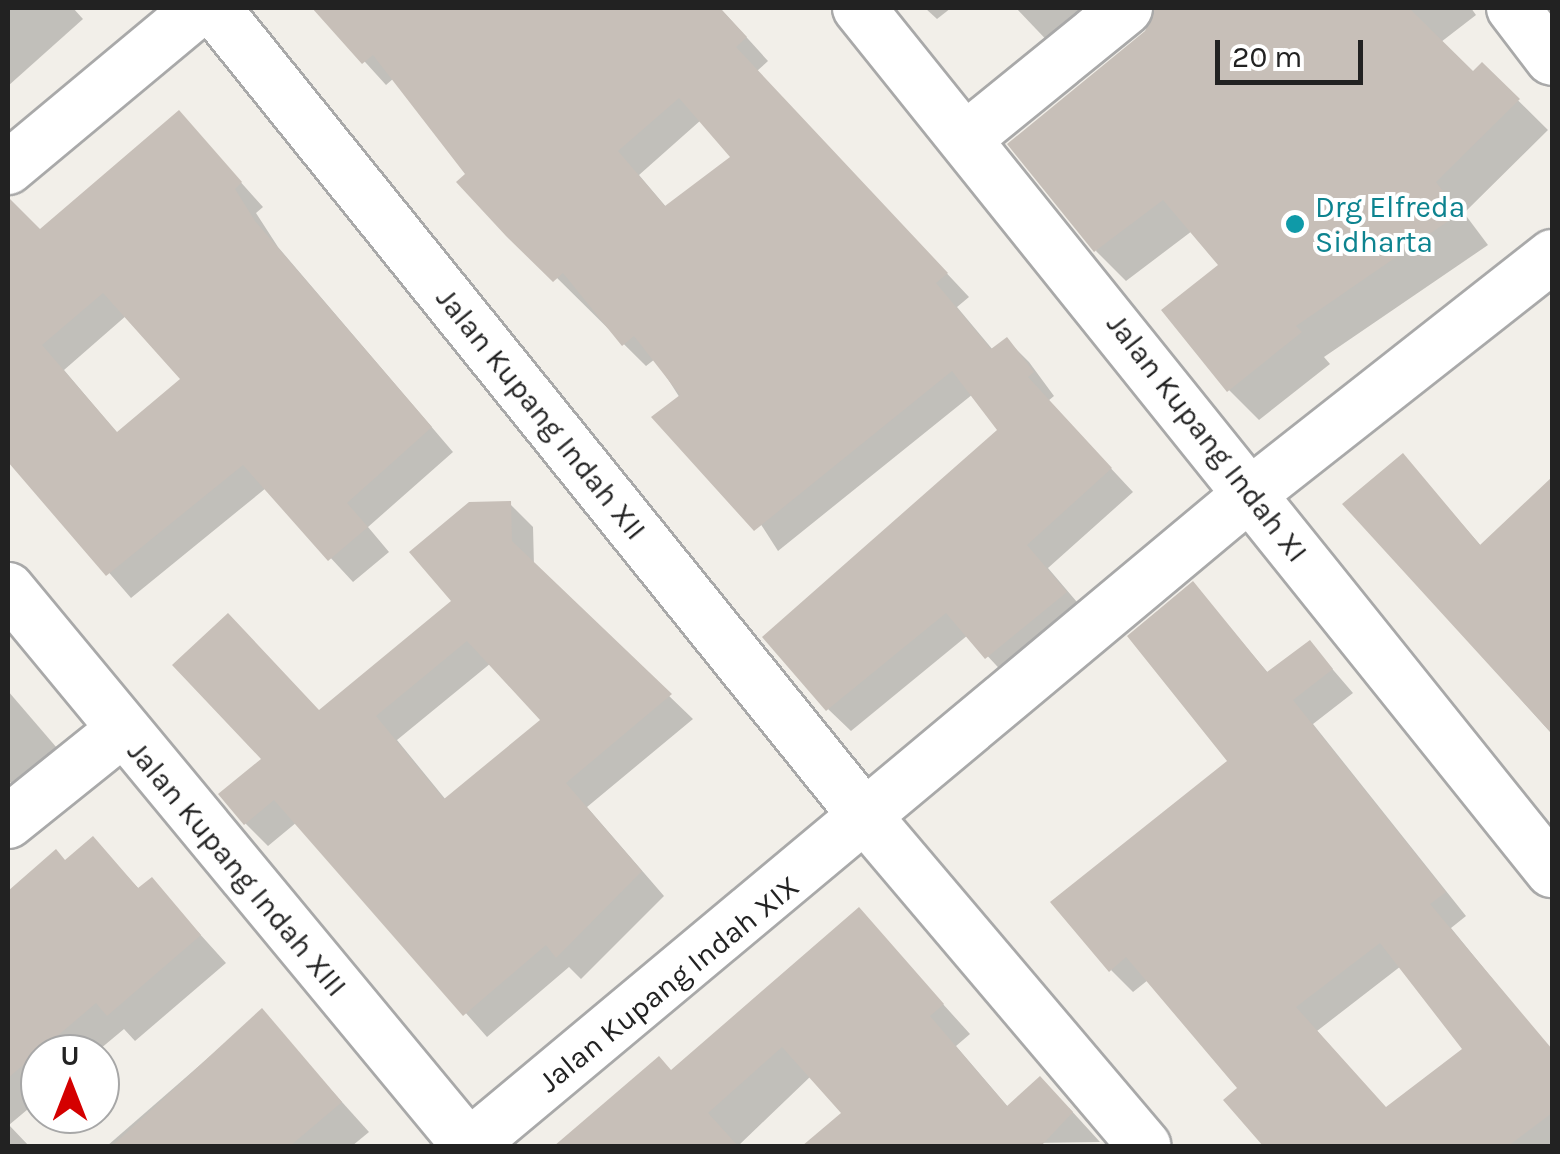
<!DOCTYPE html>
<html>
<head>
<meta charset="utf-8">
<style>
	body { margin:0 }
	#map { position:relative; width:1560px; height:1154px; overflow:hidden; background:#f2efe9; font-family:Karla,sans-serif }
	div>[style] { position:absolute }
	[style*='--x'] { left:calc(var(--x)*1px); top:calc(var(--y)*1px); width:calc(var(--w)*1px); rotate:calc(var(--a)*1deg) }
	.shadow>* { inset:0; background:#0003 }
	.building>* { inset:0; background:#c7bfb8 }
	.roads { filter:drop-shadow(2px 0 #a9a9a9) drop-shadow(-2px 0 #a9a9a9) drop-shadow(0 2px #a9a9a9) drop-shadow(0 -2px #a9a9a9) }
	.minor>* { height:52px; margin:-26px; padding:0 26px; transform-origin:26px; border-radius:26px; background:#fff }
	.dots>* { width:28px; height:28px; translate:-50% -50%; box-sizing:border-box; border:5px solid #fff; border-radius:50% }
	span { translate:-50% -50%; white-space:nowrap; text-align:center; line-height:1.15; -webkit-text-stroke:8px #fff; paint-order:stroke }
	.culture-label { font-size:30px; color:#0d838f }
	.left { translate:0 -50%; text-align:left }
	.street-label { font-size:30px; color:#222 }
	.frame { position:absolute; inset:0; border:10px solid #222; pointer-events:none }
	.north { position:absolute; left:20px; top:1034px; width:100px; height:100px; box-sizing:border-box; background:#fff; border:2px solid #a7a7a7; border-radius:50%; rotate:0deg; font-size:28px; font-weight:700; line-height:40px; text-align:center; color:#222 }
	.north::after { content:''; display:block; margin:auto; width:35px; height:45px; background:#d40000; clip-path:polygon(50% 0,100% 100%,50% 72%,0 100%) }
	.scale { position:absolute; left:1215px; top:40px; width:148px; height:45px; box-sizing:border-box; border:5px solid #222; border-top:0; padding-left:12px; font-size:30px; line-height:35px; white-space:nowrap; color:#222; -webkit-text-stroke:8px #fff; paint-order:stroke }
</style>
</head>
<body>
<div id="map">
	<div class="shadow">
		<div style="clip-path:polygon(8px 8px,73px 8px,83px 19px,8px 86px)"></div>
		<div style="clip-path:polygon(evenodd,316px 8px,720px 8px,768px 61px,757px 71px,969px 297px,957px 307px,993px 350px,1007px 340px,1029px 362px,1054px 396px,1048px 401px,1133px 492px,1048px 568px,1088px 615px,1009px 679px,968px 635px,851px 731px,828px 709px,1000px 430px,973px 394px,778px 551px,655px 359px,646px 366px,460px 182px,468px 174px,394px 78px,386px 85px,316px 8px,701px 120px,734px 157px,667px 208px,639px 175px,701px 120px)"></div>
		<div style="clip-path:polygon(925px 8px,951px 8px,937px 19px)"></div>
		<div style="clip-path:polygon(1016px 8px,1107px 8px,1057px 51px)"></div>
		<div style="clip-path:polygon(1154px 8px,1471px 8px,1476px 15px,1441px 42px,1473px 74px,1482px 65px,1548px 130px,1464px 213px,1488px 245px,1324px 357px,1330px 364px,1259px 420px,1229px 390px,1221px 265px,1192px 231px,1126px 281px,1096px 251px)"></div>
		<div style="clip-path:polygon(evenodd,179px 113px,263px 207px,256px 213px,278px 247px,453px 452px,368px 527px,389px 552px,353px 582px,266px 488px,131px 598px,8px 456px,8px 218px,19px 209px,41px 231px,179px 113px,127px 315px,183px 379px,118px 434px,64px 370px,127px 315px)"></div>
		<div style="clip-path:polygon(1403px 456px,1482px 547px,1552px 489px,1552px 734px,1345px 504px)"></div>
		<div style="clip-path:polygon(evenodd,510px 504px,533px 527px,534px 566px,693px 719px,587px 807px,664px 896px,581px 979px,569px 967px,487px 1037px,297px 822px,268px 846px,245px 823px,320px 713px,454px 602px,510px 504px,491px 663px,543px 721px,446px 800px,397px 740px,491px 663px)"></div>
		<div style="clip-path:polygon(evenodd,1193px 584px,1269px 674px,1310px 643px,1353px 693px,1313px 724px,1466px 916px,1451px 928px,1552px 1052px,1552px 1146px,1267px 1146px,1226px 1101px,1240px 1088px,1148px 980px,1133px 992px,1111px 970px,1231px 762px,1193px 584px,1401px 966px,1466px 1050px,1387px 1110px,1317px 1031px,1401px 966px)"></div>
		<div style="clip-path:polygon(8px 691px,69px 762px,27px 799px,8px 780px)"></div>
		<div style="clip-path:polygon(93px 840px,140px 890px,151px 880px,226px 963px,135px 1041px,124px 1029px,94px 1054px,40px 1054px,40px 1099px,9px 1125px,29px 1146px,8px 1146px,8px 945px)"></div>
		<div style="clip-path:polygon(859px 911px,970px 1034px,956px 1046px,1009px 1108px,1069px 1108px,1100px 1142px,805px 1146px,844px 1114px,811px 1076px,738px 1146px,581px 1146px,570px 1136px,671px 1072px)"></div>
		<div style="clip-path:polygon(261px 1012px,369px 1132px,352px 1146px,107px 1146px)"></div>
	</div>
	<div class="building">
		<div style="clip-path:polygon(evenodd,312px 8px,720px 8px,747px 37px,736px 47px,948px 273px,936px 283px,991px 349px,1007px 337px,1034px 372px,1028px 377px,1112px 468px,1027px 545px,1067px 592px,985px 659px,946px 613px,826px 711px,762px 637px,997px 430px,952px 371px,754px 531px,651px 417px,680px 395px,634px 336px,622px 346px,563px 273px,553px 282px,506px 236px,456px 182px,465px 174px,373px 55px,362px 64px,312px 8px,679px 98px,730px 157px,665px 206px,618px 151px,679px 98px)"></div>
		<div style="clip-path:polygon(1155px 8px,1409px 8px,1473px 71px,1482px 62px,1520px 99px,1436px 182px,1460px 213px,1296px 326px,1302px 332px,1227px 392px,1161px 310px,1218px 265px,1163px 200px,1094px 252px,1007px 144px,1145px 31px)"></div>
		<div style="clip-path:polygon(evenodd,179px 110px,242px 182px,235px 189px,255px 221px,432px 427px,347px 503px,368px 527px,328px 561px,243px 465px,106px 576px,8px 462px,8px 197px,40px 229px,179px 110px,103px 293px,180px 379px,117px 432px,42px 345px,103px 293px)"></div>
		<div style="clip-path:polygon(1403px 453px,1480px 545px,1552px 477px,1552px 734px,1342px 504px)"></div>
		<div style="clip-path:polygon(evenodd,511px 501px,512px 541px,672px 694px,566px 783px,642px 871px,556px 958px,546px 945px,463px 1016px,274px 800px,244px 825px,218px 794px,261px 759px,172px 665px,228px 613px,319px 710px,451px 601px,409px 552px,469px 502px,511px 501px,467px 641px,540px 720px,444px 799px,376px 716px,467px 641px)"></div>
		<div style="clip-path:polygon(evenodd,1193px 581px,1267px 672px,1310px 640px,1333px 669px,1293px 700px,1446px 892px,1430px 904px,1552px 1049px,1552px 1113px,1508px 1146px,1263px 1146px,1223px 1100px,1237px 1088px,1126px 957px,1109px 972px,1050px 902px,1227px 761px,1127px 636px,1193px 581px,1380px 943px,1462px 1049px,1386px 1107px,1296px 1007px,1380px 943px)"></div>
		<div style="clip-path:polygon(93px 836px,138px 888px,152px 877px,201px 935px,107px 1016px,96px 1003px,8px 1078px,8px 891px,56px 849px,65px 860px)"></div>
		<div style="clip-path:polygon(859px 907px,944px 1004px,930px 1016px,1007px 1106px,1040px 1076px,1073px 1112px,1041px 1146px,802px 1146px,841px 1113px,782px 1047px,708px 1113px,738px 1146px,554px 1146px,659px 1056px,671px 1070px)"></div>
		<div style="clip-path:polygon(262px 1008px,342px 1102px,290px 1146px,112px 1146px)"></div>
	</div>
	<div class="roads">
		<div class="minor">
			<div style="--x:214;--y:8;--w:1044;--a:51.14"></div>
			<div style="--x:869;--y:821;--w:426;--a:49.7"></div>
			<div style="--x:859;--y:8;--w:1107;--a:51.24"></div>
			<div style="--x:1513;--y:8;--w:64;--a:52.6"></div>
			<div style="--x:970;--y:135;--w:201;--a:-39.1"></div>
			<div style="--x:8;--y:168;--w:250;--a:-39.8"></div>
			<div style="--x:8;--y:589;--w:723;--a:50.39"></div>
			<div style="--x:8;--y:822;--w:145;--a:-38.8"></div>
			<div style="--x:469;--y:1146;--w:1017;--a:-39.86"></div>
			<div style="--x:1250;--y:494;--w:385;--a:-38.2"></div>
		</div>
	</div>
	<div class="dots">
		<div style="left:1295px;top:224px;background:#0f9aa8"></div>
	</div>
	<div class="culture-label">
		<span class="left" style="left:1315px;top:224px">Drg Elfreda<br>Sidharta</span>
	</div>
	<div class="street-label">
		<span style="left:541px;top:414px;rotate:51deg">Jalan Kupang Indah XII</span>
		<span style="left:1207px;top:438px;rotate:52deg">Jalan Kupang Indah XI</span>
		<span style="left:237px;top:869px;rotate:50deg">Jalan Kupang Indah XIII</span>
		<span style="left:669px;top:984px;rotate:-39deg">Jalan Kupang Indah XIX</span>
	</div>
	<div class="frame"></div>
	<div class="north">U</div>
	<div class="scale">20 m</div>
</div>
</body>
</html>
